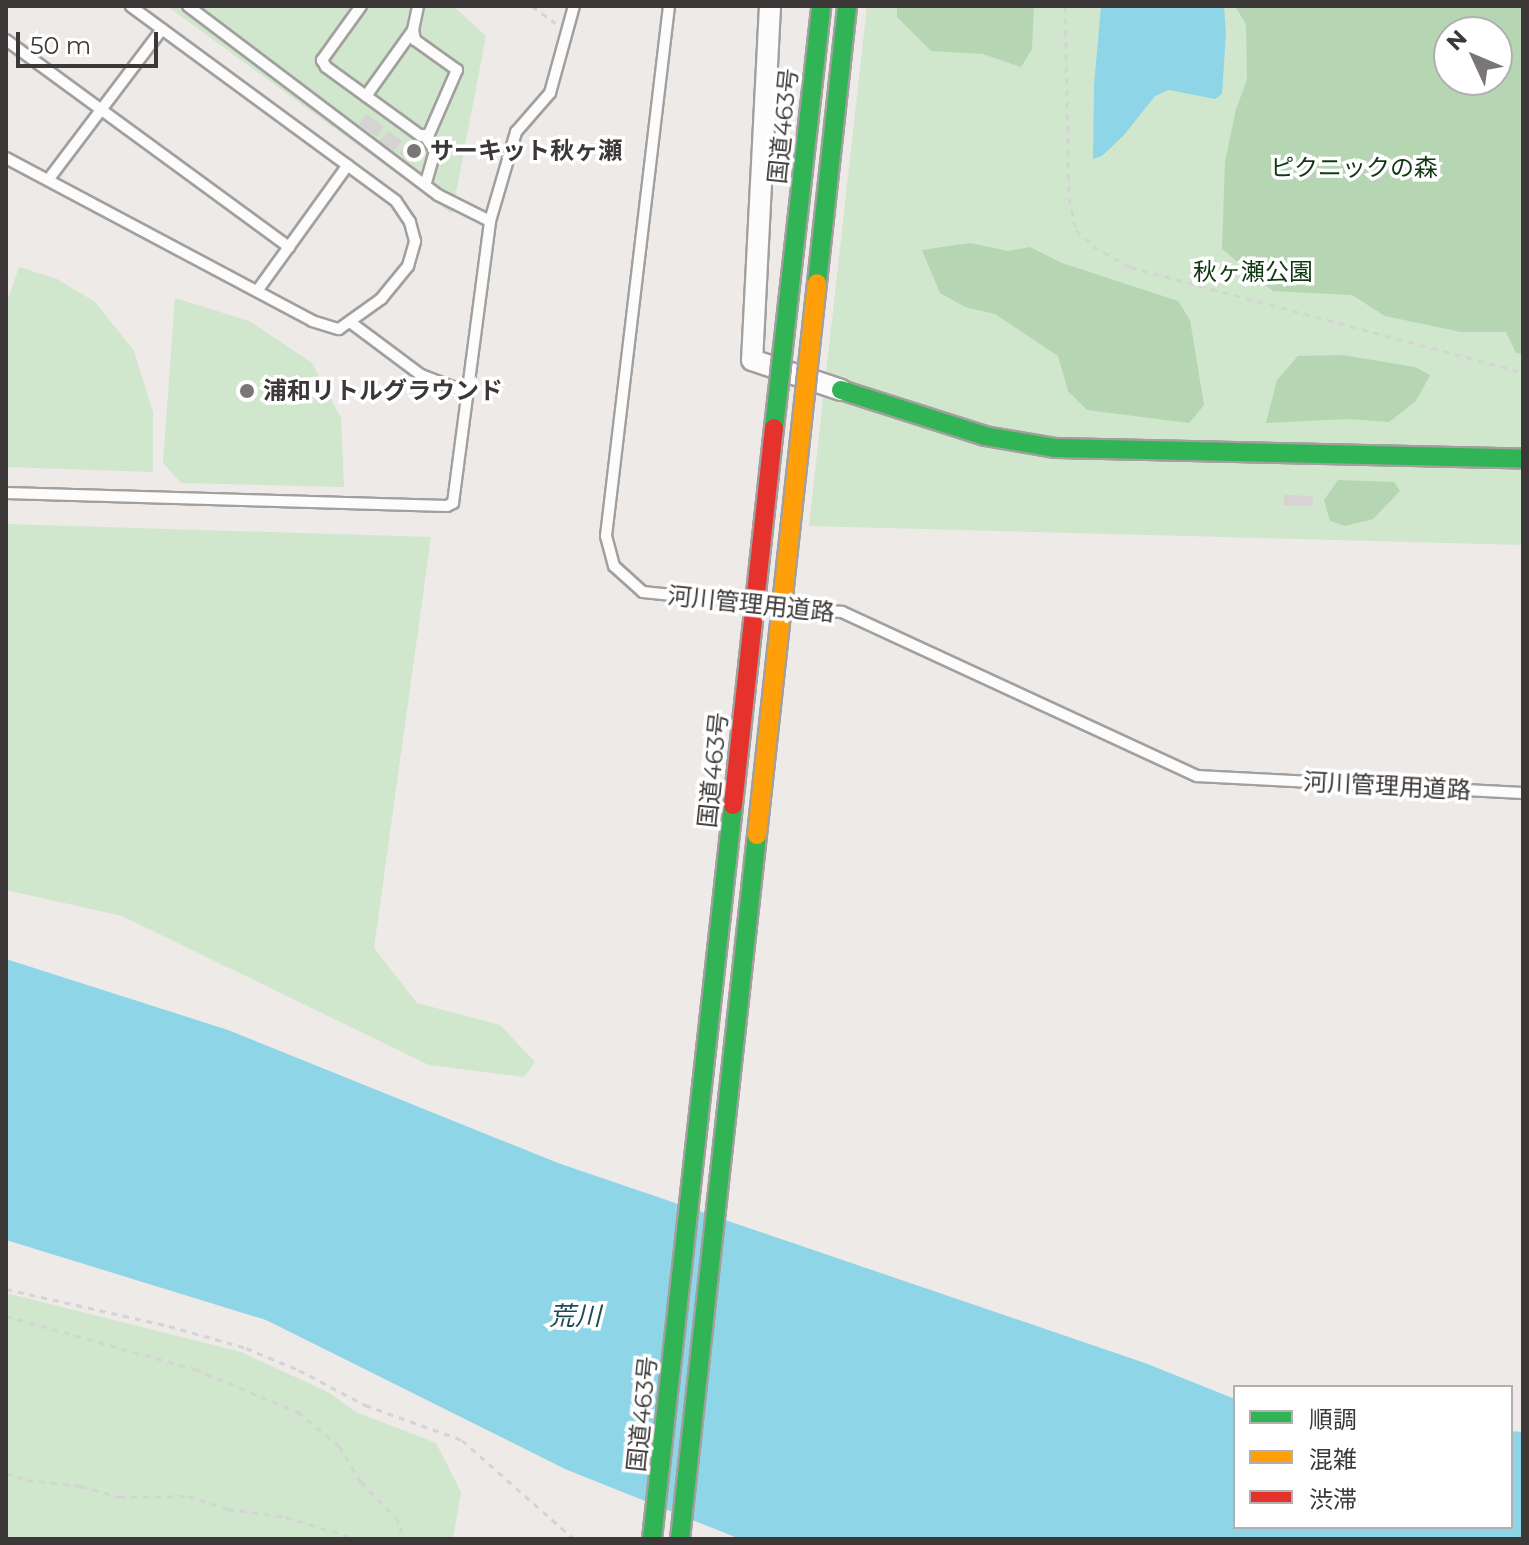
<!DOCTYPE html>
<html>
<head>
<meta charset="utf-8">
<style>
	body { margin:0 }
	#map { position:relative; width:1529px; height:1545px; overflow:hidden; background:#edeae8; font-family:Montserrat,"Noto Sans JP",sans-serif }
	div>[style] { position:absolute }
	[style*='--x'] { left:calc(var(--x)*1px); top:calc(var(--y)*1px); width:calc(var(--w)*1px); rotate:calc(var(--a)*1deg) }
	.green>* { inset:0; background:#d0e6cd }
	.forest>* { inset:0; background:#b6d5b3 }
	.water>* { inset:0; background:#8ed6e7 }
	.building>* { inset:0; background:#d6d3d2; transform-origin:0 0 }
	.path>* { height:3px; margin-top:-1.5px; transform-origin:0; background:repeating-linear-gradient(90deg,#d5d4d4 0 6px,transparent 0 12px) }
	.roads { filter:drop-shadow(2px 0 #a2a09e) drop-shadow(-2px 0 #a2a09e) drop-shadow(0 2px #a2a09e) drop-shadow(0 -2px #a2a09e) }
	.lane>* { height:10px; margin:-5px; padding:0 5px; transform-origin:5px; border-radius:5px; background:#fcfcfc }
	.street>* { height:20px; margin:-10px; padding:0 10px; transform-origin:10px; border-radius:10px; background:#fcfcfc }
	.fast>* { height:18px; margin:-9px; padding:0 9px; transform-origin:9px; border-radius:9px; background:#30b455 }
	.bridges { filter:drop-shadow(2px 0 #a2a09e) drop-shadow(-2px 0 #a2a09e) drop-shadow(0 2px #a2a09e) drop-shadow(0 -2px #a2a09e) }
	.fast-bridge>* { height:18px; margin:-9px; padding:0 9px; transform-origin:9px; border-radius:9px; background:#30b455 }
	.slow-bridge>* { height:18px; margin:-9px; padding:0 9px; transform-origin:9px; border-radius:9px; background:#ff9f0a }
	.jam-bridge>* { height:18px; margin:-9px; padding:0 9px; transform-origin:9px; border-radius:9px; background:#e5322d }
	.dots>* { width:22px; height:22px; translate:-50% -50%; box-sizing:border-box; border:4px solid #fff; border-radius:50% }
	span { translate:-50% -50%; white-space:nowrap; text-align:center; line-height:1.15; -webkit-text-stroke:7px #fff; paint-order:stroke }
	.street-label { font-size:24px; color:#3b3837 }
	.poi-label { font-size:24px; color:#3b3837; font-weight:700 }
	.left { translate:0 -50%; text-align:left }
	.park-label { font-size:24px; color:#103912 }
	.water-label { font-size:26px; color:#1d4b56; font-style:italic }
	.frame { position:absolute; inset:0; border:8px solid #3b3837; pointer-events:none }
	.legend { position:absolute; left:1233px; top:1385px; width:280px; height:144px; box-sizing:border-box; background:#fff; border:2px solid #b1afaf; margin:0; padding:10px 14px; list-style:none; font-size:24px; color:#3b3837 }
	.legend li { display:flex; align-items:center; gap:16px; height:40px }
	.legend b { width:40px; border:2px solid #b1afaf }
	.north { position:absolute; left:1433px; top:16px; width:80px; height:80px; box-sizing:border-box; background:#fff; border:2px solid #b1afaf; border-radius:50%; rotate:314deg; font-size:22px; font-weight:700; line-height:32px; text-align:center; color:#3b3837 }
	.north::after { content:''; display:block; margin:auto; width:28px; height:36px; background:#797675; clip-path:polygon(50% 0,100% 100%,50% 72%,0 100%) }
	.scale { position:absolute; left:16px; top:32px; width:142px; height:36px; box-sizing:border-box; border:4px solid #3b3837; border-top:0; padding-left:10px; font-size:24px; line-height:28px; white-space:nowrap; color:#3b3837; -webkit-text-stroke:6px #fff; paint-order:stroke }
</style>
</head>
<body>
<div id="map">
	<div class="green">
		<div style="clip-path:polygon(167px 6px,453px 6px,486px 36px,452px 214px)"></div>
		<div style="clip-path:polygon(evenodd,867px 6px,1523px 6px,1523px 545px,809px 526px,867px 6px,1449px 32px,1497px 32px,1497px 80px,1449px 80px,1449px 32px)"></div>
		<div style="clip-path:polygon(19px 267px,57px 279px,95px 302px,134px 351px,153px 412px,153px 472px,6px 467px,6px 305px)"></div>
		<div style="clip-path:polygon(175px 298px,249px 321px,312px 363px,341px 418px,344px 487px,181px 483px,163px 463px)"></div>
		<div style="clip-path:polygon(6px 524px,431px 537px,374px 948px,417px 1003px,500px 1025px,535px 1062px,524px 1077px,429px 1065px,122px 916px,6px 890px)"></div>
		<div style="clip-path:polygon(6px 1293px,241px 1352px,328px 1392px,356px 1412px,436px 1443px,461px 1492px,453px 1539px,6px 1539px)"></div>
	</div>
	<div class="forest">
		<div style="clip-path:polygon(897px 6px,1034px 6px,1032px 49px,1021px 67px,983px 54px,931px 51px,897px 17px)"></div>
		<div style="clip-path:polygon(evenodd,1235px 6px,1523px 6px,1523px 354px,1516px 353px,1506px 332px,1461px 332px,1385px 316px,1352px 295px,1273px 291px,1222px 249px,1225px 162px,1236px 109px,1247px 80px,1246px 24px,1235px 6px,1449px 32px,1497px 32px,1497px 80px,1449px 80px,1449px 32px)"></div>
		<div style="clip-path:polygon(970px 243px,1008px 251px,1030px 247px,1062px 263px,1178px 301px,1190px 320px,1204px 405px,1189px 423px,1087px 410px,1068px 391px,1058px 356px,995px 314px,965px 307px,940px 293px,922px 250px)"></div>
		<div style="clip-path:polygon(1343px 355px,1415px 367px,1430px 375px,1416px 401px,1389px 422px,1348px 419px,1266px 423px,1277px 380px,1298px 356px)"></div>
		<div style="clip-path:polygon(1338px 480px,1394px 482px,1400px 491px,1373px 519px,1345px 526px,1330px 521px,1324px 500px)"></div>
	</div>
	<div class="water">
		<div style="clip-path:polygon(1101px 6px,1224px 6px,1226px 33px,1222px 94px,1215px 99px,1169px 90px,1155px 96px,1124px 135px,1102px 156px,1093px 159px,1094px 86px)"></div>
		<div style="clip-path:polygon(6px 959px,228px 1030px,558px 1163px,1145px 1363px,1235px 1399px,1235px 1527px,1511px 1527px,1511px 1431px,1523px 1432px,1523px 1539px,740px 1539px,565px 1469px,266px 1320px,6px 1240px)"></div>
	</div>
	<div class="building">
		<div style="left:366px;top:114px;width:22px;height:13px;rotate:34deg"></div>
		<div style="clip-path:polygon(389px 131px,402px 141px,394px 151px,379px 141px)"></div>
		<div style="left:406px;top:144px;width:17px;height:12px;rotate:36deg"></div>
		<div style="left:1284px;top:495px;width:29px;height:10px;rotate:2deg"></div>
	</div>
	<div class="path">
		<div style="--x:532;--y:6;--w:29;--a:36"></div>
		<div style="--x:1065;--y:6;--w:192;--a:88.8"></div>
		<div style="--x:1069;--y:198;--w:33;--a:78"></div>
		<div style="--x:1076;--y:230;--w:23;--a:43"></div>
		<div style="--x:1093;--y:246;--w:43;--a:29.6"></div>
		<div style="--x:1130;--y:267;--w:407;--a:15"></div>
		<div style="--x:6;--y:1289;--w:167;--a:12.8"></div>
		<div style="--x:169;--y:1326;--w:80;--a:15.9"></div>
		<div style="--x:246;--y:1348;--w:57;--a:22.5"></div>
		<div style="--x:299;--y:1370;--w:75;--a:27.9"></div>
		<div style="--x:365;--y:1405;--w:103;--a:19.8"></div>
		<div style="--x:462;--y:1440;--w:149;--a:41.5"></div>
		<div style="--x:6;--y:1316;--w:196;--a:15.7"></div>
		<div style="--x:195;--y:1369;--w:112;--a:22.7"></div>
		<div style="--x:298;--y:1412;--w:53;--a:39.7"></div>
		<div style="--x:339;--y:1446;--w:42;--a:58.6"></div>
		<div style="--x:361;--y:1482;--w:50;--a:45.8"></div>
		<div style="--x:396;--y:1518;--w:10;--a:61"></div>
		<div style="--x:401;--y:1527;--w:12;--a:99"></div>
		<div style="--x:6;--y:1473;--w:22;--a:18"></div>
		<div style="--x:27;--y:1480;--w:54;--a:6.3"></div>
		<div style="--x:81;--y:1486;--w:40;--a:16"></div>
		<div style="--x:119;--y:1497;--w:69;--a:-0.8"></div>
		<div style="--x:188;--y:1496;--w:42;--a:18"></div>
		<div style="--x:228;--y:1509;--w:59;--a:7.9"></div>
		<div style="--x:286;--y:1517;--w:74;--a:17.2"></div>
	</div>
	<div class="roads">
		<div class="lane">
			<div style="--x:188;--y:6;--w:313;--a:37.1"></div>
			<div style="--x:438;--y:195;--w:58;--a:26.6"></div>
			<div style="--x:361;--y:6;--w:67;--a:125.8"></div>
			<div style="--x:322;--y:60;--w:8;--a:60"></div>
			<div style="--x:326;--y:67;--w:117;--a:36"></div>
			<div style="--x:421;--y:136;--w:8;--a:-14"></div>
			<div style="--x:429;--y:134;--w:70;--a:-66.4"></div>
			<div style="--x:457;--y:70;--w:52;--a:-144.5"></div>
			<div style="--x:415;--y:40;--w:10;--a:-101"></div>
			<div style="--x:413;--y:30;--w:25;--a:-78"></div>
			<div style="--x:669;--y:6;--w:534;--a:96.78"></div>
			<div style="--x:606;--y:536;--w:31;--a:75"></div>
			<div style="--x:614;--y:566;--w:39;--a:42"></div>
			<div style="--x:643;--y:592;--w:107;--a:5.9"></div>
			<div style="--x:6;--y:40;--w:351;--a:36.2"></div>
			<div style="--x:366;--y:96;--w:81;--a:-54.5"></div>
			<div style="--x:424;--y:135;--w:19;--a:55"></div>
			<div style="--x:435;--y:151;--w:35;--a:106"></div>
			<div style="--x:6;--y:158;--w:347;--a:28"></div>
			<div style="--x:312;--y:321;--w:28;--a:17"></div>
			<div style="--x:339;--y:329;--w:52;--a:-35.5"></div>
			<div style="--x:381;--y:299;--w:43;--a:-50.7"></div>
			<div style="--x:408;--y:266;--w:26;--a:-74"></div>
			<div style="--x:415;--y:241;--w:20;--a:-105"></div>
			<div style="--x:410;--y:222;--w:25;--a:-124"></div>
			<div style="--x:396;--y:201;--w:329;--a:-143.7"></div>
			<div style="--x:48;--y:180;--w:189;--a:-52.9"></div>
			<div style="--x:257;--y:291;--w:155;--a:-54.2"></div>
			<div style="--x:350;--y:322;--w:89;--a:36.7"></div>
			<div style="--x:421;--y:375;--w:50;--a:21"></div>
			<div style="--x:6;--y:493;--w:441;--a:1.7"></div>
			<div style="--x:447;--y:506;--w:7;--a:-27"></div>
			<div style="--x:453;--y:503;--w:284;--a:-82.5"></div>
			<div style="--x:490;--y:221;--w:93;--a:-73.7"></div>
			<div style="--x:516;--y:132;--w:52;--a:-48.9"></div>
			<div style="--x:550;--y:93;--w:90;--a:-74.6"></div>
			<div style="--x:788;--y:607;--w:54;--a:5.3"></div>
			<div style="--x:842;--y:612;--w:391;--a:24.8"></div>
			<div style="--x:1197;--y:776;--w:326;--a:3"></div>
		</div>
		<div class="street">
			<div style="--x:770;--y:6;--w:354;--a:92.9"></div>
			<div style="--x:752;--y:360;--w:94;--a:18.6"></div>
		</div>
		<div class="fast">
			<div style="--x:841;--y:390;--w:151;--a:17.7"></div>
			<div style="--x:985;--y:436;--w:72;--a:9.6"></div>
			<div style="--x:1056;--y:448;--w:467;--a:1.3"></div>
		</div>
	</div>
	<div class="bridges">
		<div class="fast-bridge">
			<div style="--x:817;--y:283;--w:279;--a:-83.8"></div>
			<div style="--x:774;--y:428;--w:425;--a:-83.6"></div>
			<div style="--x:652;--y:1539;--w:738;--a:-83.7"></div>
			<div style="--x:680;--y:1539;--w:708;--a:-83.76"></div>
		</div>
		<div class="slow-bridge">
			<div style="--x:757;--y:835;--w:555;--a:-83.8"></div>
		</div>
		<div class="jam-bridge">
			<div style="--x:733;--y:805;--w:379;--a:-83.8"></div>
		</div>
	</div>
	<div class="dots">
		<div style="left:414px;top:151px;background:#797675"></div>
		<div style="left:247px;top:391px;background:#797675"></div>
	</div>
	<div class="street-label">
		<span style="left:783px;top:126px;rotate:-84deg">国道463号</span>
		<span style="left:751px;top:604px;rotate:6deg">河川管理用道路</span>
		<span style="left:713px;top:770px;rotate:-84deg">国道463号</span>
		<span style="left:1387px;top:786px;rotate:3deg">河川管理用道路</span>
		<span style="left:642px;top:1414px;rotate:-84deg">国道463号</span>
	</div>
	<div class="poi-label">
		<span class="left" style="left:430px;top:151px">サーキット秋ヶ瀬</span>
		<span class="left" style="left:263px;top:391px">浦和リトルグラウンド</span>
	</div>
	<div class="park-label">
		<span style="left:1354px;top:168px">ピクニックの森</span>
		<span style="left:1253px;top:272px">秋ヶ瀬公園</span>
	</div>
	<div class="water-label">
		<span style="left:575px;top:1317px">荒川</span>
	</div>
	<div class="frame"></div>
	<ul class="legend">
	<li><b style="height:10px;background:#30b455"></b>順調</li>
	<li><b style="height:10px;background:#ff9f0a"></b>混雑</li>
	<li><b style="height:10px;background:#e5322d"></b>渋滞</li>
	</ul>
	<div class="north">N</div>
	<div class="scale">50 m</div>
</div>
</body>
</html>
